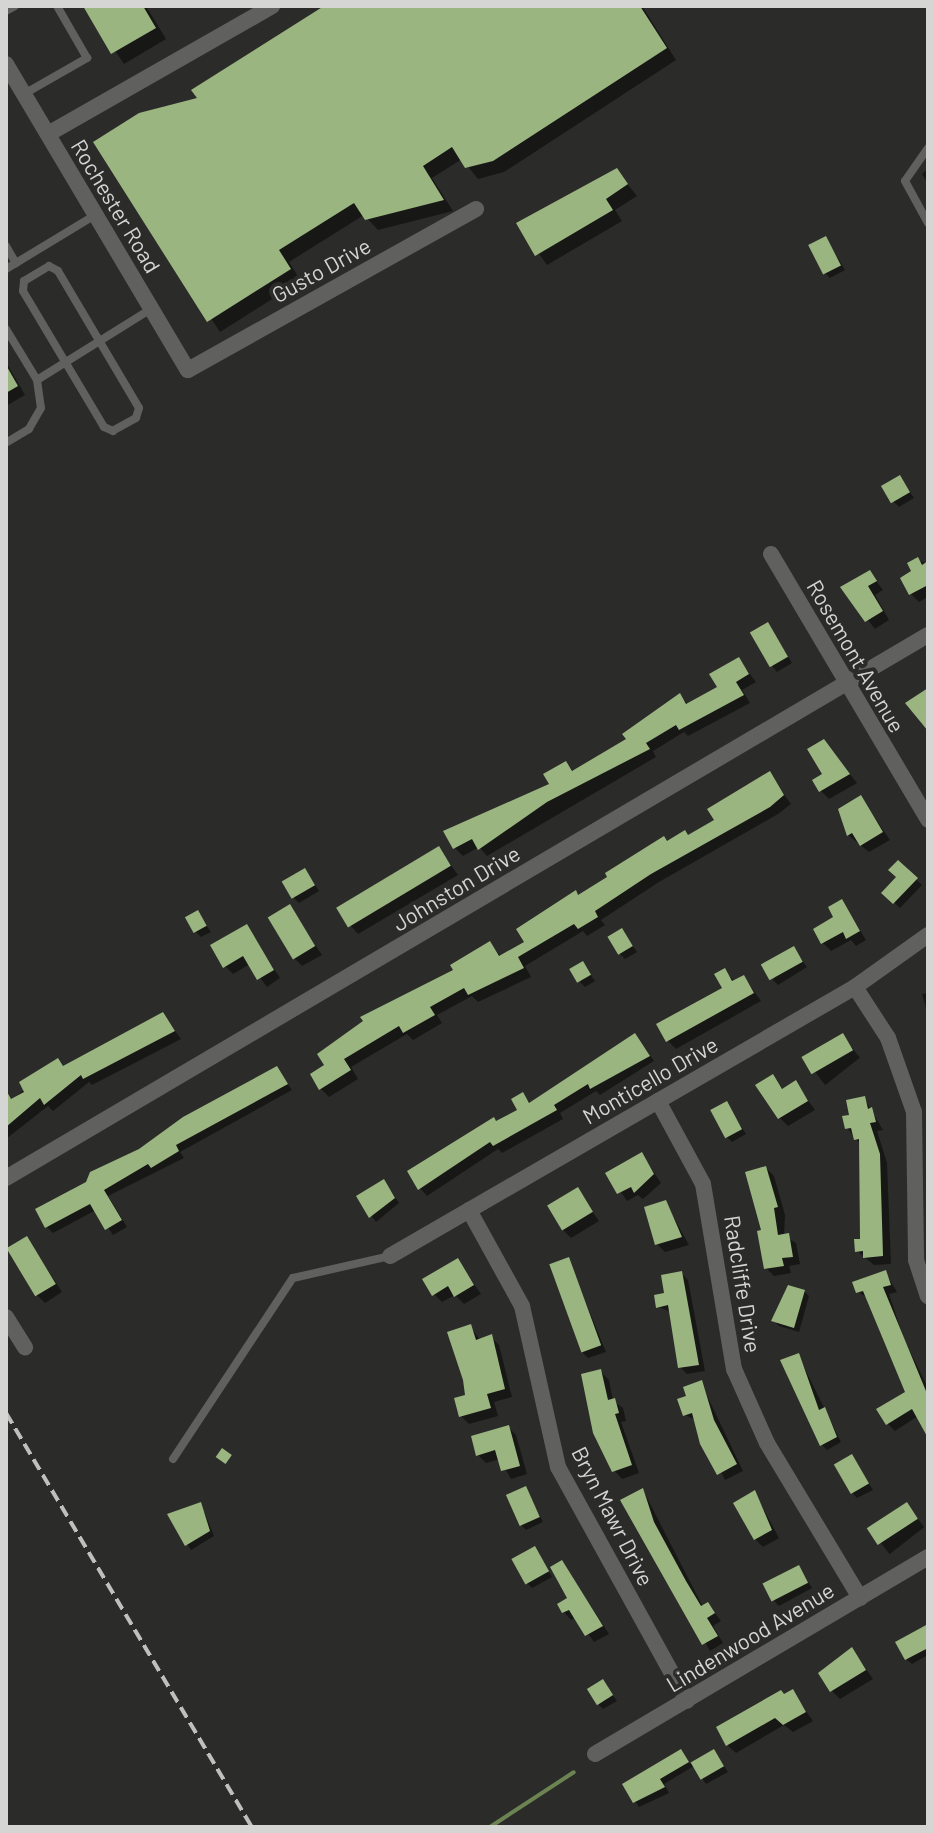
<!DOCTYPE html>
<html>
<head>
<meta charset="utf-8">
<style>
	body { margin:0 }
	#map { position:relative; width:934px; height:1833px; overflow:hidden; background:#2b2c2a; font-family:Barlow,sans-serif }
	div>[style] { position:absolute }
	[style*='--x'] { left:calc(var(--x)*1px); top:calc(var(--y)*1px); width:calc(var(--w)*1px); rotate:calc(var(--a)*1deg) }
	.shadow>* { inset:0; background:#0007; transform-origin:0 0 }
	.stream>* { height:4px; margin:-2px; padding:0 2px; transform-origin:2px; border-radius:2px; background:#6c8352 }
	.building>* { inset:0; background:#9bb581; transform-origin:0 0 }
	.service>* { height:8px; margin:-4px; padding:0 4px; transform-origin:4px; border-radius:4px; background:#60605f }
	.minor>* { height:16px; margin:-8px; padding:0 8px; transform-origin:8px; border-radius:8px; background:#60605f }
	.rail>* { height:4px; margin-top:-2px; transform-origin:0; background:repeating-linear-gradient(90deg,#bfbfbe 0 12px,transparent 0 18px) }
	span { translate:-50% -50%; white-space:nowrap; text-align:center; line-height:1.15; -webkit-text-stroke:8px #2b2c2a; paint-order:stroke }
	.street-label { font-size:22px; color:#d5d5d4 }
	.frame { position:absolute; inset:0; border:8px solid #d5d5d4; pointer-events:none }
</style>
</head>
<body>
<div id="map">
	<div class="shadow">
		<div style="clip-path:polygon(85px 6px,146px 6px,166px 39px,124px 64px)"></div>
		<div style="clip-path:polygon(328px 6px,642px 6px,676px 60px,504px 172px,478px 179px,462px 159px,432px 178px,453px 211px,378px 230px,364px 215px,289px 262px,301px 281px,220px 332px,96px 143px,200px 100px)"></div>
		<div style="clip-path:polygon(928px 169px,928px 184px,922px 174px)"></div>
		<div style="clip-path:polygon(617px 171px,637px 196px,615px 210px,622px 221px,547px 265px,518px 224px)"></div>
		<div style="clip-path:polygon(826px 238px,845px 270px,830px 278px,825px 273px)"></div>
		<div style="clip-path:polygon(6px 362px,25px 395px,6px 406px)"></div>
		<div style="clip-path:polygon(900px 477px,914px 498px,899px 507px,894px 502px)"></div>
		<div style="clip-path:polygon(917px 560px,928px 564px,928px 597px,919px 602px,911px 594px)"></div>
		<div style="clip-path:polygon(869px 572px,883px 590px,875px 595px,889px 620px,875px 629px,843px 588px)"></div>
		<div style="clip-path:polygon(772px 630px,792px 663px,777px 672px,772px 666px)"></div>
		<div style="clip-path:polygon(738px 659px,756px 682px,742px 690px,750px 703px,688px 736px,684px 732px,653px 751px,656px 757px,487px 856px,479px 847px,463px 856px,455px 848px,552px 785px,566px 763px,574px 772px,628px 740px,680px 696px,688px 704px,720px 688px)"></div>
		<div style="clip-path:polygon(824px 742px,857px 783px,829px 799px,821px 791px)"></div>
		<div style="clip-path:polygon(769px 774px,791px 804px,778px 814px,659px 882px,601px 920px,605px 925px,587px 936px,583px 931px,525px 966px,531px 977px,478px 1002px,472px 996px,437px 1015px,442px 1023px,413px 1040px,407px 1034px,351px 1067px,358px 1079px,329px 1097px,321px 1089px,312px 1074px,490px 944px,501px 957px,526px 943px,579px 897px,716px 821px)"></div>
		<div style="clip-path:polygon(861px 798px,890px 840px,869px 852px,848px 835px,840px 810px)"></div>
		<div style="clip-path:polygon(439px 848px,458px 875px,358px 934px,350px 925px)"></div>
		<div style="clip-path:polygon(898px 862px,922px 885px,900px 908px,884px 893px,899px 877px)"></div>
		<div style="clip-path:polygon(305px 870px,319px 891px,299px 903px,294px 898px)"></div>
		<div style="clip-path:polygon(842px 901px,866px 940px,856px 946px,851px 940px,831px 951px,823px 943px)"></div>
		<div style="clip-path:polygon(289px 906px,322px 955px,302px 966px,294px 958px)"></div>
		<div style="clip-path:polygon(198px 913px,211px 932px,201px 937px,196px 932px)"></div>
		<div style="clip-path:polygon(246px 926px,280px 978px,267px 987px,250px 964px,233px 974px,225px 966px)"></div>
		<div style="clip-path:polygon(622px 931px,637px 952px,625px 959px,620px 954px)"></div>
		<div style="clip-path:polygon(794px 949px,807px 967px,778px 985px,773px 980px)"></div>
		<div style="clip-path:polygon(583px 964px,595px 981px,585px 987px,580px 982px)"></div>
		<div style="clip-path:polygon(725px 971px,735px 982px,744px 977px,761px 1001px,676px 1049px,668px 1041px,724px 989px)"></div>
		<div style="clip-path:polygon(928px 993px,928px 1015px,922px 994px)"></div>
		<div style="clip-path:polygon(163px 1014px,181px 1039px,92px 1085px,89px 1082px,53px 1111px,48px 1106px,6px 1139px,6px 1105px,58px 1061px,64px 1067px)"></div>
		<div style="clip-path:polygon(635px 1035px,654px 1061px,600px 1095px,596px 1091px,560px 1113px,563px 1119px,502px 1153px,498px 1149px,427px 1196px,420px 1188px,520px 1110px,522px 1095px,531px 1104px)"></div>
		<div style="left:842px;top:1035px;width:29px;height:44px;rotate:52deg"></div>
		<div style="clip-path:polygon(277px 1069px,292px 1090px,180px 1152px,184px 1158px,108px 1196px,127px 1227px,113px 1235px,96px 1210px,53px 1233px,47px 1227px,87px 1184px)"></div>
		<div style="clip-path:polygon(772px 1077px,784px 1090px,795px 1083px,815px 1110px,788px 1126px,780px 1118px)"></div>
		<div style="clip-path:polygon(864px 1098px,883px 1130px,877px 1131px,887px 1163px,891px 1264px,874px 1265px,857px 1251px,862px 1241px,861px 1145px,847px 1128px)"></div>
		<div style="clip-path:polygon(726px 1104px,746px 1134px,732px 1142px,727px 1137px)"></div>
		<div style="clip-path:polygon(642px 1155px,661px 1183px,643px 1199px,638px 1195px,627px 1201px,608px 1173px)"></div>
		<div style="clip-path:polygon(766px 1168px,774px 1176px,785px 1215px,784px 1236px,796px 1243px,800px 1264px,789px 1266px,791px 1273px,774px 1276px,766px 1268px)"></div>
		<div style="clip-path:polygon(384px 1181px,399px 1203px,376px 1222px,358px 1197px)"></div>
		<div style="clip-path:polygon(577px 1190px,599px 1221px,571px 1238px,563px 1230px)"></div>
		<div style="clip-path:polygon(665px 1202px,689px 1245px,665px 1252px,657px 1244px)"></div>
		<div style="clip-path:polygon(27px 1238px,62px 1292px,45px 1303px,37px 1295px)"></div>
		<div style="clip-path:polygon(568px 1259px,606px 1352px,588px 1358px,581px 1351px)"></div>
		<div style="clip-path:polygon(457px 1261px,481px 1294px,464px 1304px,455px 1295px,442px 1302px,434px 1294px)"></div>
		<div style="clip-path:polygon(885px 1272px,897px 1292px,889px 1294px,904px 1339px,928px 1388px,928px 1434px,918px 1416px,895px 1431px,888px 1424px,908px 1392px,868px 1298px,858px 1292px)"></div>
		<div style="clip-path:polygon(681px 1273px,688px 1280px,705px 1371px,687px 1374px,680px 1367px,671px 1312px,658px 1307px)"></div>
		<div style="clip-path:polygon(804px 1291px,809px 1296px,799px 1332px,779px 1326px,774px 1321px,778px 1307px,783px 1308px)"></div>
		<div style="clip-path:polygon(470px 1326px,480px 1340px,491px 1337px,499px 1345px,512px 1397px,494px 1402px,498px 1416px,469px 1424px,461px 1416px,468px 1396px)"></div>
		<div style="clip-path:polygon(798px 1355px,841px 1442px,827px 1450px,822px 1445px)"></div>
		<div style="clip-path:polygon(600px 1371px,609px 1380px,613px 1401px,623px 1408px,626px 1421px,621px 1422px,639px 1473px,622px 1479px,614px 1470px)"></div>
		<div style="clip-path:polygon(701px 1383px,743px 1471px,725px 1480px,696px 1420px,685px 1415px,689px 1397px)"></div>
		<div style="clip-path:polygon(508px 1427px,516px 1435px,527px 1474px,511px 1479px,500px 1459px,486px 1463px,478px 1455px)"></div>
		<div style="clip-path:polygon(851px 1456px,873px 1490px,857px 1498px,852px 1493px)"></div>
		<div style="clip-path:polygon(525px 1488px,543px 1522px,526px 1530px,521px 1525px)"></div>
		<div style="clip-path:polygon(643px 1490px,703px 1607px,708px 1604px,721px 1621px,713px 1626px,723px 1643px,710px 1651px,623px 1501px)"></div>
		<div style="clip-path:polygon(755px 1493px,779px 1538px,763px 1547px,755px 1539px)"></div>
		<div style="clip-path:polygon(201px 1504px,214px 1536px,191px 1550px,169px 1515px)"></div>
		<div style="left:907px;top:1505px;width:28px;height:44px;rotate:52deg"></div>
		<div style="clip-path:polygon(535px 1549px,552px 1577px,532px 1588px,527px 1583px)"></div>
		<div style="clip-path:polygon(562px 1562px,609px 1634px,594px 1642px,576px 1617px,571px 1620px,564px 1612px,570px 1598px)"></div>
		<div style="clip-path:polygon(799px 1568px,812px 1588px,779px 1606px,774px 1601px)"></div>
		<div style="clip-path:polygon(928px 1642px,928px 1655px,912px 1664px,906px 1659px)"></div>
		<div style="clip-path:polygon(852px 1650px,873px 1679px,840px 1699px,832px 1691px)"></div>
		<div style="clip-path:polygon(603px 1682px,617px 1701px,603px 1709px,598px 1704px)"></div>
		<div style="clip-path:polygon(792px 1691px,813px 1721px,793px 1732px,784px 1725px,736px 1753px,727px 1745px)"></div>
		<div style="clip-path:polygon(714px 1751px,728px 1772px,706px 1784px,694px 1766px,664px 1784px,669px 1793px,639px 1807px,624px 1785px,686px 1757px,690px 1764px)"></div>
	</div>
	<div class="stream">
		<div style="--x:490;--y:1827;--w:100;--a:-33.2"></div>
	</div>
	<div class="building">
		<div style="clip-path:polygon(83px 6px,143px 6px,156px 28px,111px 54px)"></div>
		<div style="clip-path:polygon(324px 6px,640px 6px,667px 48px,493px 161px,465px 168px,452px 147px,423px 166px,444px 200px,365px 220px,354px 203px,279px 250px,291px 269px,207px 322px,93px 142px,139px 113px,197px 98px,191px 90px)"></div>
		<div style="clip-path:polygon(617px 168px,628px 184px,606px 199px,613px 210px,535px 256px,516px 223px)"></div>
		<div style="left:826px;top:236px;width:33px;height:20px;rotate:63deg"></div>
		<div style="clip-path:polygon(6px 365px,18px 386px,6px 393px)"></div>
		<div style="left:900px;top:475px;width:20px;height:22px;rotate:60deg"></div>
		<div style="clip-path:polygon(918px 557px,922px 565px,928px 561px,928px 585px,909px 595px,900px 578px,911px 571px,907px 563px)"></div>
		<div style="clip-path:polygon(870px 570px,877px 581px,868px 586px,883px 611px,865px 622px,840px 587px)"></div>
		<div style="left:768px;top:622px;width:40px;height:21px;rotate:60deg"></div>
		<div style="clip-path:polygon(739px 657px,749px 674px,736px 682px,744px 695px,679px 730px,676px 725px,646px 743px,650px 749px,547px 802px,478px 850px,472px 839px,453px 849px,443px 831px,549px 784px,543px 774px,566px 761px,572px 771px,626px 739px,622px 734px,680px 693px,686px 704px,717px 687px,709px 674px)"></div>
		<div style="clip-path:polygon(928px 688px,928px 731px,905px 703px)"></div>
		<div style="clip-path:polygon(824px 739px,850px 774px,819px 792px,812px 780px,822px 774px,807px 749px)"></div>
		<div style="clip-path:polygon(770px 771px,784px 795px,770px 807px,651px 874px,595px 911px,598px 917px,578px 929px,574px 924px,518px 957px,524px 968px,468px 995px,464px 988px,430px 1007px,435px 1015px,403px 1033px,399px 1026px,344px 1059px,351px 1070px,319px 1090px,310px 1074px,324px 1065px,317px 1054px,363px 1021px,360px 1017px,453px 970px,450px 965px,490px 941px,499px 956px,524px 942px,516px 929px,576px 890px,578px 895px,607px 877px,605px 873px,664px 836px,667px 841px,685px 830px,688px 835px,714px 820px,707px 809px)"></div>
		<div style="clip-path:polygon(861px 795px,883px 832px,860px 846px,852px 833px,847px 836px,838px 809px)"></div>
		<div style="left:439px;top:846px;width:23px;height:120px;rotate:59deg"></div>
		<div style="clip-path:polygon(898px 860px,918px 878px,893px 904px,881px 893px,896px 877px,888px 870px)"></div>
		<div style="left:305px;top:868px;width:20px;height:27px;rotate:60deg"></div>
		<div style="clip-path:polygon(842px 899px,860px 931px,846px 939px,843px 932px,821px 944px,813px 929px,833px 917px,828px 907px)"></div>
		<div style="left:290px;top:904px;width:49px;height:26px;rotate:59deg"></div>
		<div style="left:198px;top:910px;width:18px;height:15px;rotate:61deg"></div>
		<div style="clip-path:polygon(247px 924px,274px 970px,257px 980px,243px 956px,223px 968px,210px 945px)"></div>
		<div style="left:622px;top:928px;width:21px;height:17px;rotate:59deg"></div>
		<div style="left:794px;top:946px;width:18px;height:38px;rotate:61deg"></div>
		<div style="left:583px;top:961px;width:16px;height:16px;rotate:60deg"></div>
		<div style="clip-path:polygon(725px 968px,732px 981px,744px 975px,754px 993px,666px 1042px,656px 1024px,722px 988px,714px 974px)"></div>
		<div style="clip-path:polygon(163px 1012px,175px 1031px,83px 1079px,81px 1075px,44px 1105px,40px 1098px,6px 1127px,6px 1090px,11px 1099px,24px 1092px,19px 1082px,58px 1058px,63px 1066px)"></div>
		<div style="clip-path:polygon(635px 1033px,650px 1056px,590px 1089px,588px 1084px,554px 1105px,557px 1110px,493px 1146px,490px 1142px,418px 1190px,407px 1171px,494px 1117px,496px 1121px,517px 1110px,511px 1099px,523px 1092px,529px 1103px)"></div>
		<div style="left:843px;top:1033px;width:20px;height:48px;rotate:60deg"></div>
		<div style="clip-path:polygon(277px 1066px,288px 1084px,176px 1145px,179px 1151px,151px 1168px,148px 1164px,104px 1190px,122px 1220px,105px 1230px,90px 1204px,45px 1228px,35px 1209px,86px 1182px,90px 1172px,139px 1149px,183px 1117px)"></div>
		<div style="clip-path:polygon(773px 1074px,782px 1089px,796px 1080px,808px 1101px,778px 1119px,755px 1085px)"></div>
		<div style="clip-path:polygon(865px 1096px,868px 1109px,872px 1107px,876px 1122px,870px 1123px,880px 1154px,883px 1256px,863px 1258px,863px 1251px,855px 1252px,854px 1239px,860px 1239px,859px 1139px,854px 1140px,851px 1128px,845px 1129px,842px 1116px,849px 1115px,846px 1100px)"></div>
		<div style="left:727px;top:1101px;width:32px;height:19px;rotate:62deg"></div>
		<div style="clip-path:polygon(642px 1152px,654px 1174px,634px 1193px,631px 1187px,617px 1194px,605px 1173px)"></div>
		<div style="clip-path:polygon(766px 1166px,778px 1207px,774px 1208px,778px 1235px,789px 1233px,793px 1257px,782px 1258px,784px 1266px,764px 1269px,757px 1231px,761px 1230px,745px 1172px)"></div>
		<div style="clip-path:polygon(384px 1179px,395px 1198px,369px 1218px,356px 1196px)"></div>
		<div style="left:578px;top:1187px;width:29px;height:36px;rotate:59deg"></div>
		<div style="clip-path:polygon(666px 1200px,682px 1237px,655px 1245px,644px 1207px)"></div>
		<div style="left:27px;top:1236px;width:56px;height:24px;rotate:59deg"></div>
		<div style="left:569px;top:1257px;width:94px;height:21px;rotate:70deg"></div>
		<div style="clip-path:polygon(458px 1258px,474px 1285px,454px 1297px,448px 1286px,432px 1296px,422px 1279px)"></div>
		<div style="clip-path:polygon(886px 1270px,891px 1285px,883px 1287px,928px 1396px,928px 1438px,912px 1409px,886px 1425px,876px 1409px,905px 1392px,863px 1291px,856px 1293px,852px 1282px)"></div>
		<div style="clip-path:polygon(682px 1271px,699px 1365px,678px 1368px,668px 1305px,656px 1308px,654px 1295px,664px 1293px,661px 1275px)"></div>
		<div style="clip-path:polygon(788px 1285px,805px 1290px,794px 1328px,771px 1321px)"></div>
		<div style="clip-path:polygon(471px 1324px,476px 1340px,492px 1334px,505px 1389px,487px 1394px,491px 1408px,459px 1417px,454px 1398px,465px 1395px,463px 1380px,447px 1332px)"></div>
		<div style="clip-path:polygon(799px 1353px,819px 1410px,825px 1407px,837px 1437px,820px 1446px,780px 1360px)"></div>
		<div style="clip-path:polygon(601px 1369px,608px 1400px,615px 1398px,619px 1413px,615px 1414px,632px 1465px,612px 1472px,593px 1433px,581px 1374px)"></div>
		<div style="clip-path:polygon(702px 1380px,714px 1420px,737px 1464px,717px 1475px,700px 1444px,692px 1413px,683px 1416px,677px 1399px,686px 1396px,683px 1387px)"></div>
		<div style="clip-path:polygon(509px 1425px,520px 1466px,501px 1471px,495px 1450px,476px 1456px,471px 1436px)"></div>
		<div style="left:222px;top:1448px;width:12px;height:11px;rotate:35deg"></div>
		<div style="left:852px;top:1454px;width:34px;height:21px;rotate:60deg"></div>
		<div style="left:526px;top:1486px;width:34px;height:22px;rotate:66deg"></div>
		<div style="clip-path:polygon(643px 1488px,654px 1522px,686px 1581px,701px 1606px,708px 1602px,715px 1613px,707px 1618px,718px 1636px,702px 1645px,620px 1500px)"></div>
		<div style="clip-path:polygon(755px 1490px,772px 1530px,754px 1540px,733px 1503px)"></div>
		<div style="clip-path:polygon(201px 1502px,210px 1531px,185px 1546px,167px 1514px)"></div>
		<div style="left:907px;top:1502px;width:20px;height:48px;rotate:57deg"></div>
		<div style="left:535px;top:1546px;width:29px;height:27px;rotate:61deg"></div>
		<div style="clip-path:polygon(562px 1560px,603px 1626px,585px 1636px,569px 1610px,562px 1613px,557px 1604px,567px 1598px,550px 1567px)"></div>
		<div style="left:799px;top:1565px;width:20px;height:41px;rotate:63deg"></div>
		<div style="clip-path:polygon(928px 1624px,928px 1648px,905px 1660px,895px 1642px)"></div>
		<div style="clip-path:polygon(852px 1647px,866px 1670px,830px 1692px,818px 1673px)"></div>
		<div style="left:603px;top:1679px;width:19px;height:19px;rotate:58deg"></div>
		<div style="clip-path:polygon(793px 1689px,806px 1712px,783px 1725px,775px 1718px,726px 1746px,716px 1727px,781px 1690px,784px 1694px)"></div>
		<div style="clip-path:polygon(681px 1749px,689px 1762px,660px 1779px,665px 1787px,633px 1803px,622px 1784px)"></div>
		<div style="left:714px;top:1749px;width:20px;height:27px;rotate:60deg"></div>
	</div>
	<div class="service">
		<div style="--x:6;--y:11;--w:10;--a:-29"></div>
		<div style="--x:24;--y:94;--w:73;--a:-29.7"></div>
		<div style="--x:87;--y:58;--w:60;--a:-120"></div>
		<div style="--x:928;--y:148;--w:40;--a:124.9"></div>
		<div style="--x:905;--y:181;--w:48;--a:61.3"></div>
		<div style="--x:6;--y:246;--w:20;--a:60"></div>
		<div style="--x:49;--y:266;--w:10;--a:29"></div>
		<div style="--x:58;--y:271;--w:159;--a:59.4"></div>
		<div style="--x:139;--y:408;--w:10;--a:107"></div>
		<div style="--x:136;--y:418;--w:26;--a:151"></div>
		<div style="--x:113;--y:431;--w:10;--a:-156"></div>
		<div style="--x:104;--y:427;--w:158;--a:-120.8"></div>
		<div style="--x:23;--y:291;--w:10;--a:-84"></div>
		<div style="--x:24;--y:281;--w:29;--a:-31"></div>
		<div style="--x:6;--y:269;--w:104;--a:-31.2"></div>
		<div style="--x:6;--y:329;--w:60;--a:58.7"></div>
		<div style="--x:37;--y:380;--w:28;--a:82"></div>
		<div style="--x:41;--y:408;--w:24;--a:120"></div>
		<div style="--x:29;--y:429;--w:27;--a:149"></div>
		<div style="--x:37;--y:380;--w:134;--a:-31.9"></div>
		<div style="--x:173;--y:1459;--w:217;--a:-56.5"></div>
		<div style="--x:293;--y:1278;--w:99;--a:-12.8"></div>
	</div>
	<div class="minor">
		<div style="--x:6;--y:64;--w:356;--a:59.3"></div>
		<div style="--x:188;--y:370;--w:330;--a:-29.2"></div>
		<div style="--x:48;--y:134;--w:258;--a:-29.7"></div>
		<div style="--x:771;--y:554;--w:309;--a:59.4"></div>
		<div style="--x:855;--y:987;--w:61;--a:57.1"></div>
		<div style="--x:888;--y:1038;--w:78;--a:70.6"></div>
		<div style="--x:914;--y:1112;--w:148;--a:89.2"></div>
		<div style="--x:916;--y:1260;--w:38;--a:72"></div>
		<div style="--x:658;--y:1101;--w:94;--a:61.5"></div>
		<div style="--x:703;--y:1184;--w:188;--a:80.5"></div>
		<div style="--x:734;--y:1369;--w:81;--a:66"></div>
		<div style="--x:767;--y:1443;--w:181;--a:59"></div>
		<div style="--x:6;--y:1178;--w:1070;--a:-30.5"></div>
		<div style="--x:469;--y:1210;--w:110;--a:61.1"></div>
		<div style="--x:522;--y:1306;--w:165;--a:77.4"></div>
		<div style="--x:558;--y:1467;--w:267;--a:61.1"></div>
		<div style="--x:390;--y:1256;--w:537;--a:-30.05"></div>
		<div style="--x:855;--y:987;--w:90;--a:-35.5"></div>
		<div style="--x:6;--y:1317;--w:36;--a:58"></div>
		<div style="--x:595;--y:1754;--w:387;--a:-30.6"></div>
	</div>
	<div class="rail">
		<div style="--x:6;--y:1413;--w:482;--a:59.3"></div>
	</div>
	<div class="street-label">
		<span style="left:116px;top:206px;rotate:59deg">Rochester Road</span>
		<span style="left:321px;top:270px;rotate:-29deg">Gusto Drive</span>
		<span style="left:856px;top:656px;rotate:60deg">Rosemont Avenue</span>
		<span style="left:456px;top:888px;rotate:-31deg">Johnston Drive</span>
		<span style="left:650px;top:1080px;rotate:-30deg">Monticello Drive</span>
		<span style="left:743px;top:1284px;rotate:81deg">Radcliffe Drive</span>
		<span style="left:613px;top:1516px;rotate:63deg">Bryn Mawr Drive</span>
		<span style="left:750px;top:1637px;rotate:-31deg">Lindenwood Avenue</span>
	</div>
	<div class="frame"></div>
</div>
</body>
</html>
